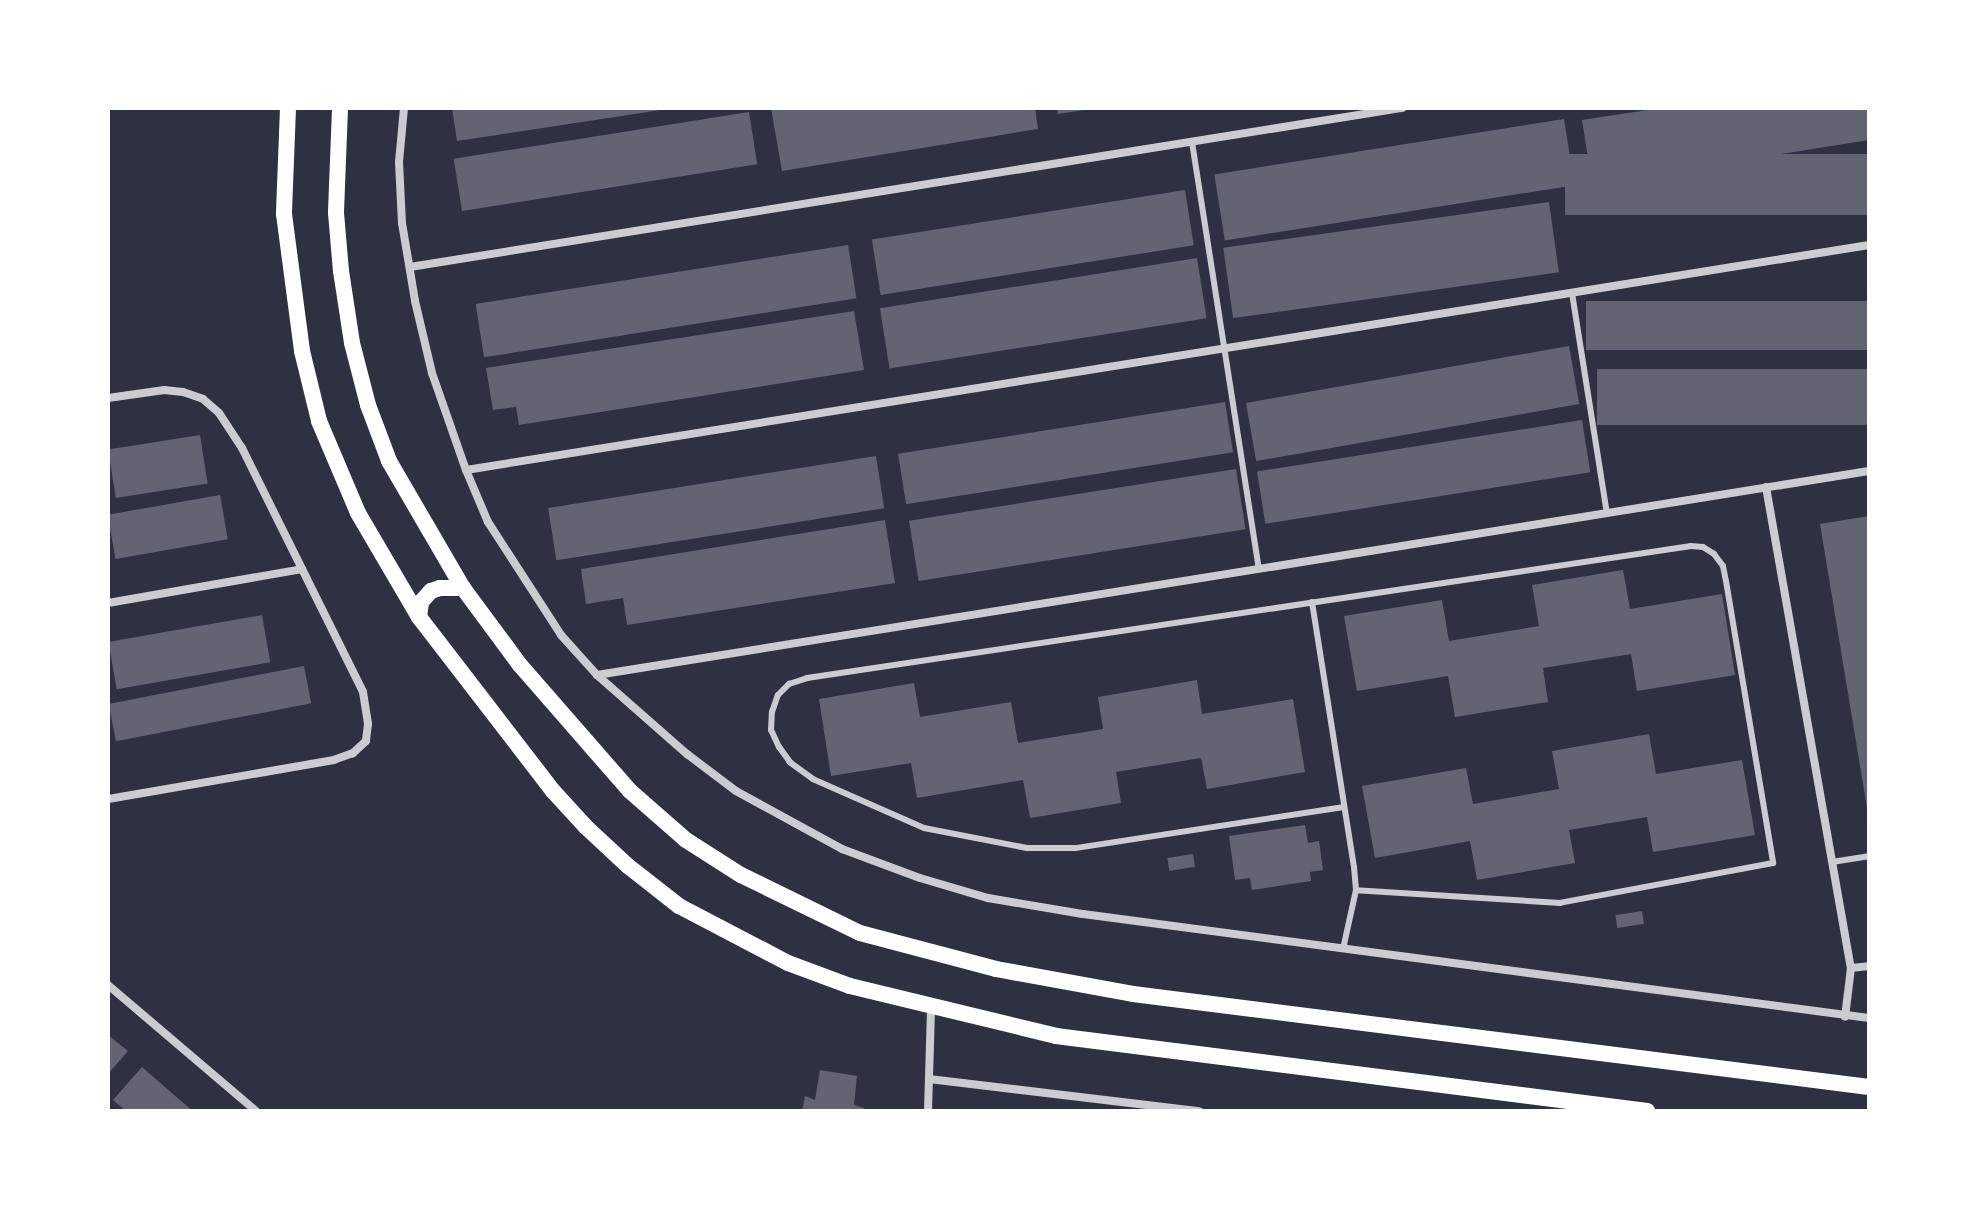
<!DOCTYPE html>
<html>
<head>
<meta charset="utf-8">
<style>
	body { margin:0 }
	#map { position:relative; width:1977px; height:1219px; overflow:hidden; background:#2d3142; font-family:Montserrat,sans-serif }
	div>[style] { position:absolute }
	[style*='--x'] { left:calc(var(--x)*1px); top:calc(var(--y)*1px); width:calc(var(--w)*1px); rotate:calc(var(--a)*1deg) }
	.building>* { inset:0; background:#626471; transform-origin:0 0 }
	.service>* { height:6px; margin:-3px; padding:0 3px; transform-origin:3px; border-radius:3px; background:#caccd0 }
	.minor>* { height:8px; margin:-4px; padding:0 4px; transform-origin:4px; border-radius:4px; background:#caccd0 }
	.secondary>* { height:16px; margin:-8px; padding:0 8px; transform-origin:8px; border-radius:8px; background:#fff }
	span { translate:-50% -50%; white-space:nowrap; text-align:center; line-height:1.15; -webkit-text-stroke:7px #fff; paint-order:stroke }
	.frame { position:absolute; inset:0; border:110px solid #fff; pointer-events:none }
</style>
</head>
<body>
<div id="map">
	<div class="building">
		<div style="clip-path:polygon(452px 108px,661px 108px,661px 110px,457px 141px)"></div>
		<div style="clip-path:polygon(771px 108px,1035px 108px,1038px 129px,782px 171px)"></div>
		<div style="clip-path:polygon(1057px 108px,1084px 108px,1084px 110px,1058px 114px)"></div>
		<div style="clip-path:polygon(1660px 108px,1869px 108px,1869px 140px,1592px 184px,1582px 120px)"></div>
		<div style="left:749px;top:112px;width:53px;height:299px;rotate:81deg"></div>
		<div style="left:1564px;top:119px;width:67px;height:354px;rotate:81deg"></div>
		<div style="left:1869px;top:154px;width:61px;height:304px;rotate:90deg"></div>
		<div style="left:1185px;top:190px;width:56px;height:317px;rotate:81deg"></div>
		<div style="left:1549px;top:202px;width:71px;height:329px;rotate:82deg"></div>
		<div style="left:848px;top:245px;width:54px;height:377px;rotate:81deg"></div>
		<div style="left:1197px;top:258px;width:61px;height:321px;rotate:81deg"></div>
		<div style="left:1869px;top:301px;width:49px;height:283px;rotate:90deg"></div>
		<div style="clip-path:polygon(854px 311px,864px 370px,519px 425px,516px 407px,493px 410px,486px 368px)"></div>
		<div style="left:1569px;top:346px;width:59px;height:328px;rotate:80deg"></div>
		<div style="left:1869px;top:369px;width:56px;height:272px;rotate:90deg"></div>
		<div style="left:1225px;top:402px;width:51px;height:331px;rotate:81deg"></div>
		<div style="left:1582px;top:420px;width:53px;height:329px;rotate:81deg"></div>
		<div style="left:200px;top:435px;width:49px;height:93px;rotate:81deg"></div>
		<div style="left:876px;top:456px;width:53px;height:332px;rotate:81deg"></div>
		<div style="left:1236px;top:469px;width:61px;height:331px;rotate:81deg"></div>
		<div style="left:220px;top:495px;width:45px;height:114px;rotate:80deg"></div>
		<div style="clip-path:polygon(1869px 516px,1869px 808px,1867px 808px,1820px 524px)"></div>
		<div style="clip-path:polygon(885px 520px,895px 583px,627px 625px,623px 598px,586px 604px,581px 569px)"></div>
		<div style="clip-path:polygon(1623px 570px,1630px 609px,1722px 594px,1735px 675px,1637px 691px,1631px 654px,1543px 668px,1548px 702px,1455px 717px,1448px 676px,1357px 691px,1344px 616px,1442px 600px,1449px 641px,1539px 626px,1532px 585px)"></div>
		<div style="left:262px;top:615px;width:48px;height:156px;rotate:80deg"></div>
		<div style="left:304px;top:666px;width:38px;height:199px;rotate:79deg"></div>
		<div style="clip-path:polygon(1197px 680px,1202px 714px,1293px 699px,1305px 772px,1207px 789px,1201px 758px,1116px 772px,1121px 803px,1030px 818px,1023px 780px,917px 798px,911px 763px,831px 776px,819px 699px,914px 683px,920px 717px,1011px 702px,1018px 743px,1103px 729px,1098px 697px)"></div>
		<div style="clip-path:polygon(1649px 734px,1656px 774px,1742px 760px,1755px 835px,1653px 852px,1647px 817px,1569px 830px,1575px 863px,1477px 880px,1470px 841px,1375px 858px,1362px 786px,1466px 768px,1473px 804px,1559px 789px,1552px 751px)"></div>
		<div style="clip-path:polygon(1305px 825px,1308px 843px,1319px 841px,1323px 870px,1310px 872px,1311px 881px,1252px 890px,1250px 878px,1235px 880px,1229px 836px)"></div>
		<div style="left:1193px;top:854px;width:13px;height:26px;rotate:81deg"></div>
		<div style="left:1642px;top:911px;width:13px;height:27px;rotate:81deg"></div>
		<div style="clip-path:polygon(108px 1035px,128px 1051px,108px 1074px)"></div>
		<div style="clip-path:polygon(142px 1067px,174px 1095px,193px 1111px,126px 1111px,113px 1100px)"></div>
		<div style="clip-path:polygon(820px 1070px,857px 1076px,854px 1105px,864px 1108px,863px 1111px,802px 1111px,805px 1096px,815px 1100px)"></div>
	</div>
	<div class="service">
		<div style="--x:1192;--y:142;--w:431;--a:81.1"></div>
		<div style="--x:1572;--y:293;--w:223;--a:81"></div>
		<div style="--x:1312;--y:602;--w:268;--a:81"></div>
		<div style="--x:1354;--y:867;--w:23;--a:85"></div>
		<div style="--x:1356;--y:890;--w:60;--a:102.4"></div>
		<div style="--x:1344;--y:807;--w:272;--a:171.3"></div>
		<div style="--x:1075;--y:848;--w:48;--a:180"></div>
		<div style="--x:1027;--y:848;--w:105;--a:-169"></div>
		<div style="--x:924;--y:828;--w:121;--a:-156.2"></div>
		<div style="--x:813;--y:779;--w:29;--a:-144"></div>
		<div style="--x:790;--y:762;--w:19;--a:-126"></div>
		<div style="--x:779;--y:747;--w:19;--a:-115"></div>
		<div style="--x:771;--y:730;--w:18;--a:-87"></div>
		<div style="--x:772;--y:712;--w:18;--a:-71"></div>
		<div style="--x:778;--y:695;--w:16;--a:-45"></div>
		<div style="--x:789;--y:684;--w:19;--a:-18"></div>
		<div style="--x:807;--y:678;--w:894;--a:-8.49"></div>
		<div style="--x:1691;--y:546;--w:12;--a:5"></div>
		<div style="--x:1703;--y:547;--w:13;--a:32"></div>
		<div style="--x:1714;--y:554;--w:15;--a:53"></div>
		<div style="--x:1723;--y:566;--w:15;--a:79"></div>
		<div style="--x:1726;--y:581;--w:286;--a:80.5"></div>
		<div style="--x:1773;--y:863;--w:217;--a:169.4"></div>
		<div style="--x:1560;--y:903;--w:204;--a:-176.4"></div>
		<div style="--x:1832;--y:862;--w:37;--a:-9"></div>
	</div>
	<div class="minor">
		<div style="--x:404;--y:108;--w:54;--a:95.3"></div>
		<div style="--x:399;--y:162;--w:61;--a:87.2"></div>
		<div style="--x:402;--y:223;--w:79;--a:80.5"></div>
		<div style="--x:415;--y:301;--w:74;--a:76.7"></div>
		<div style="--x:432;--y:373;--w:103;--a:70.7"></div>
		<div style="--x:466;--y:470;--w:56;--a:67.1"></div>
		<div style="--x:488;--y:522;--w:135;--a:57.1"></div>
		<div style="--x:561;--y:635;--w:54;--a:48"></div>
		<div style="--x:597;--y:675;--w:120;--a:41.3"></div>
		<div style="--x:687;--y:754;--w:61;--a:37.1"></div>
		<div style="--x:736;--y:791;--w:121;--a:28.7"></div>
		<div style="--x:842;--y:849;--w:83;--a:20.4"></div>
		<div style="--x:920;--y:878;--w:71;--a:16.4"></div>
		<div style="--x:988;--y:898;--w:96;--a:9.6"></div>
		<div style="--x:1083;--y:914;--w:793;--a:7.54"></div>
		<div style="--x:410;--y:267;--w:1005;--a:-9.11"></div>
		<div style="--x:108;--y:398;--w:57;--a:-8.1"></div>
		<div style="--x:164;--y:390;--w:19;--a:6"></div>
		<div style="--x:183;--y:392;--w:21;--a:19"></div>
		<div style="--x:203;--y:399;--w:21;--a:41"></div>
		<div style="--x:219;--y:413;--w:42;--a:56.7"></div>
		<div style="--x:242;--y:448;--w:272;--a:63.6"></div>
		<div style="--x:363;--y:692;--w:32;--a:81"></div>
		<div style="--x:368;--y:724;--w:17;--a:97"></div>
		<div style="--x:366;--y:741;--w:18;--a:137"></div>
		<div style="--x:353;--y:753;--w:20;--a:160"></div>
		<div style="--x:334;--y:760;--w:229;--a:170.2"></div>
		<div style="--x:466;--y:470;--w:1421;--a:-9.11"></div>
		<div style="--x:1766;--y:487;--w:488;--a:80"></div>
		<div style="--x:1851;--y:968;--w:49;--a:97"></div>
		<div style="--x:108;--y:603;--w:197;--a:-9.9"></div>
		<div style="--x:597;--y:675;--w:1288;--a:-9.11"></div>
		<div style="--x:1851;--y:968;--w:18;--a:-6"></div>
		<div style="--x:108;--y:985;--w:194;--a:40.4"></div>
		<div style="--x:929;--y:1079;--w:272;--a:6.8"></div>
		<div style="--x:928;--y:1111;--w:103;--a:-88.3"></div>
	</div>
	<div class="secondary">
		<div style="--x:288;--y:108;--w:106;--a:92.2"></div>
		<div style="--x:284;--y:214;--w:138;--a:82.5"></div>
		<div style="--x:302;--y:351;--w:72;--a:76.3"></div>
		<div style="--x:319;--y:421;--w:100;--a:67"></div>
		<div style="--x:358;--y:513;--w:121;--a:59.6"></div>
		<div style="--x:419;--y:617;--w:220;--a:52.4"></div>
		<div style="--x:553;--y:791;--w:49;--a:47.5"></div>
		<div style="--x:586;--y:827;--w:57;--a:42.9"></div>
		<div style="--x:628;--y:866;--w:65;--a:38.1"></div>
		<div style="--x:679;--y:906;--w:123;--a:27.6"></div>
		<div style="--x:788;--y:963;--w:66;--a:20.4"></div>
		<div style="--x:850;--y:986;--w:212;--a:13.6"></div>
		<div style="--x:1056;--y:1036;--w:596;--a:7.23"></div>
		<div style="--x:340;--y:108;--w:105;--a:92.2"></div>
		<div style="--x:336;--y:213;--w:58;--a:85.1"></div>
		<div style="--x:341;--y:271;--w:73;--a:81.3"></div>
		<div style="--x:352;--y:343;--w:64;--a:75.5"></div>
		<div style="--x:368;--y:405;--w:60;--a:69.4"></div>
		<div style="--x:389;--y:461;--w:147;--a:59.8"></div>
		<div style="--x:463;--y:588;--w:96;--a:53.5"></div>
		<div style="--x:520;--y:665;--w:167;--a:48.9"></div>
		<div style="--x:630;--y:791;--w:74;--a:41.2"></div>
		<div style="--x:686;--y:840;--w:65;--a:32.5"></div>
		<div style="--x:741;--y:875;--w:132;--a:26"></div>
		<div style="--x:860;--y:933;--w:141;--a:14.8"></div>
		<div style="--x:996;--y:969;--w:139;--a:10.3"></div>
		<div style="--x:1133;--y:994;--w:742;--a:7.2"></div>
		<div style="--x:419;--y:617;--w:15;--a:-82"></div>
		<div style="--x:421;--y:602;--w:15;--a:-48"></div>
		<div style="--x:431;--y:591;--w:9;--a:-18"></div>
		<div style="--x:440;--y:588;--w:23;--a:0"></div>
	</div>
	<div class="frame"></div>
</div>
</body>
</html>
